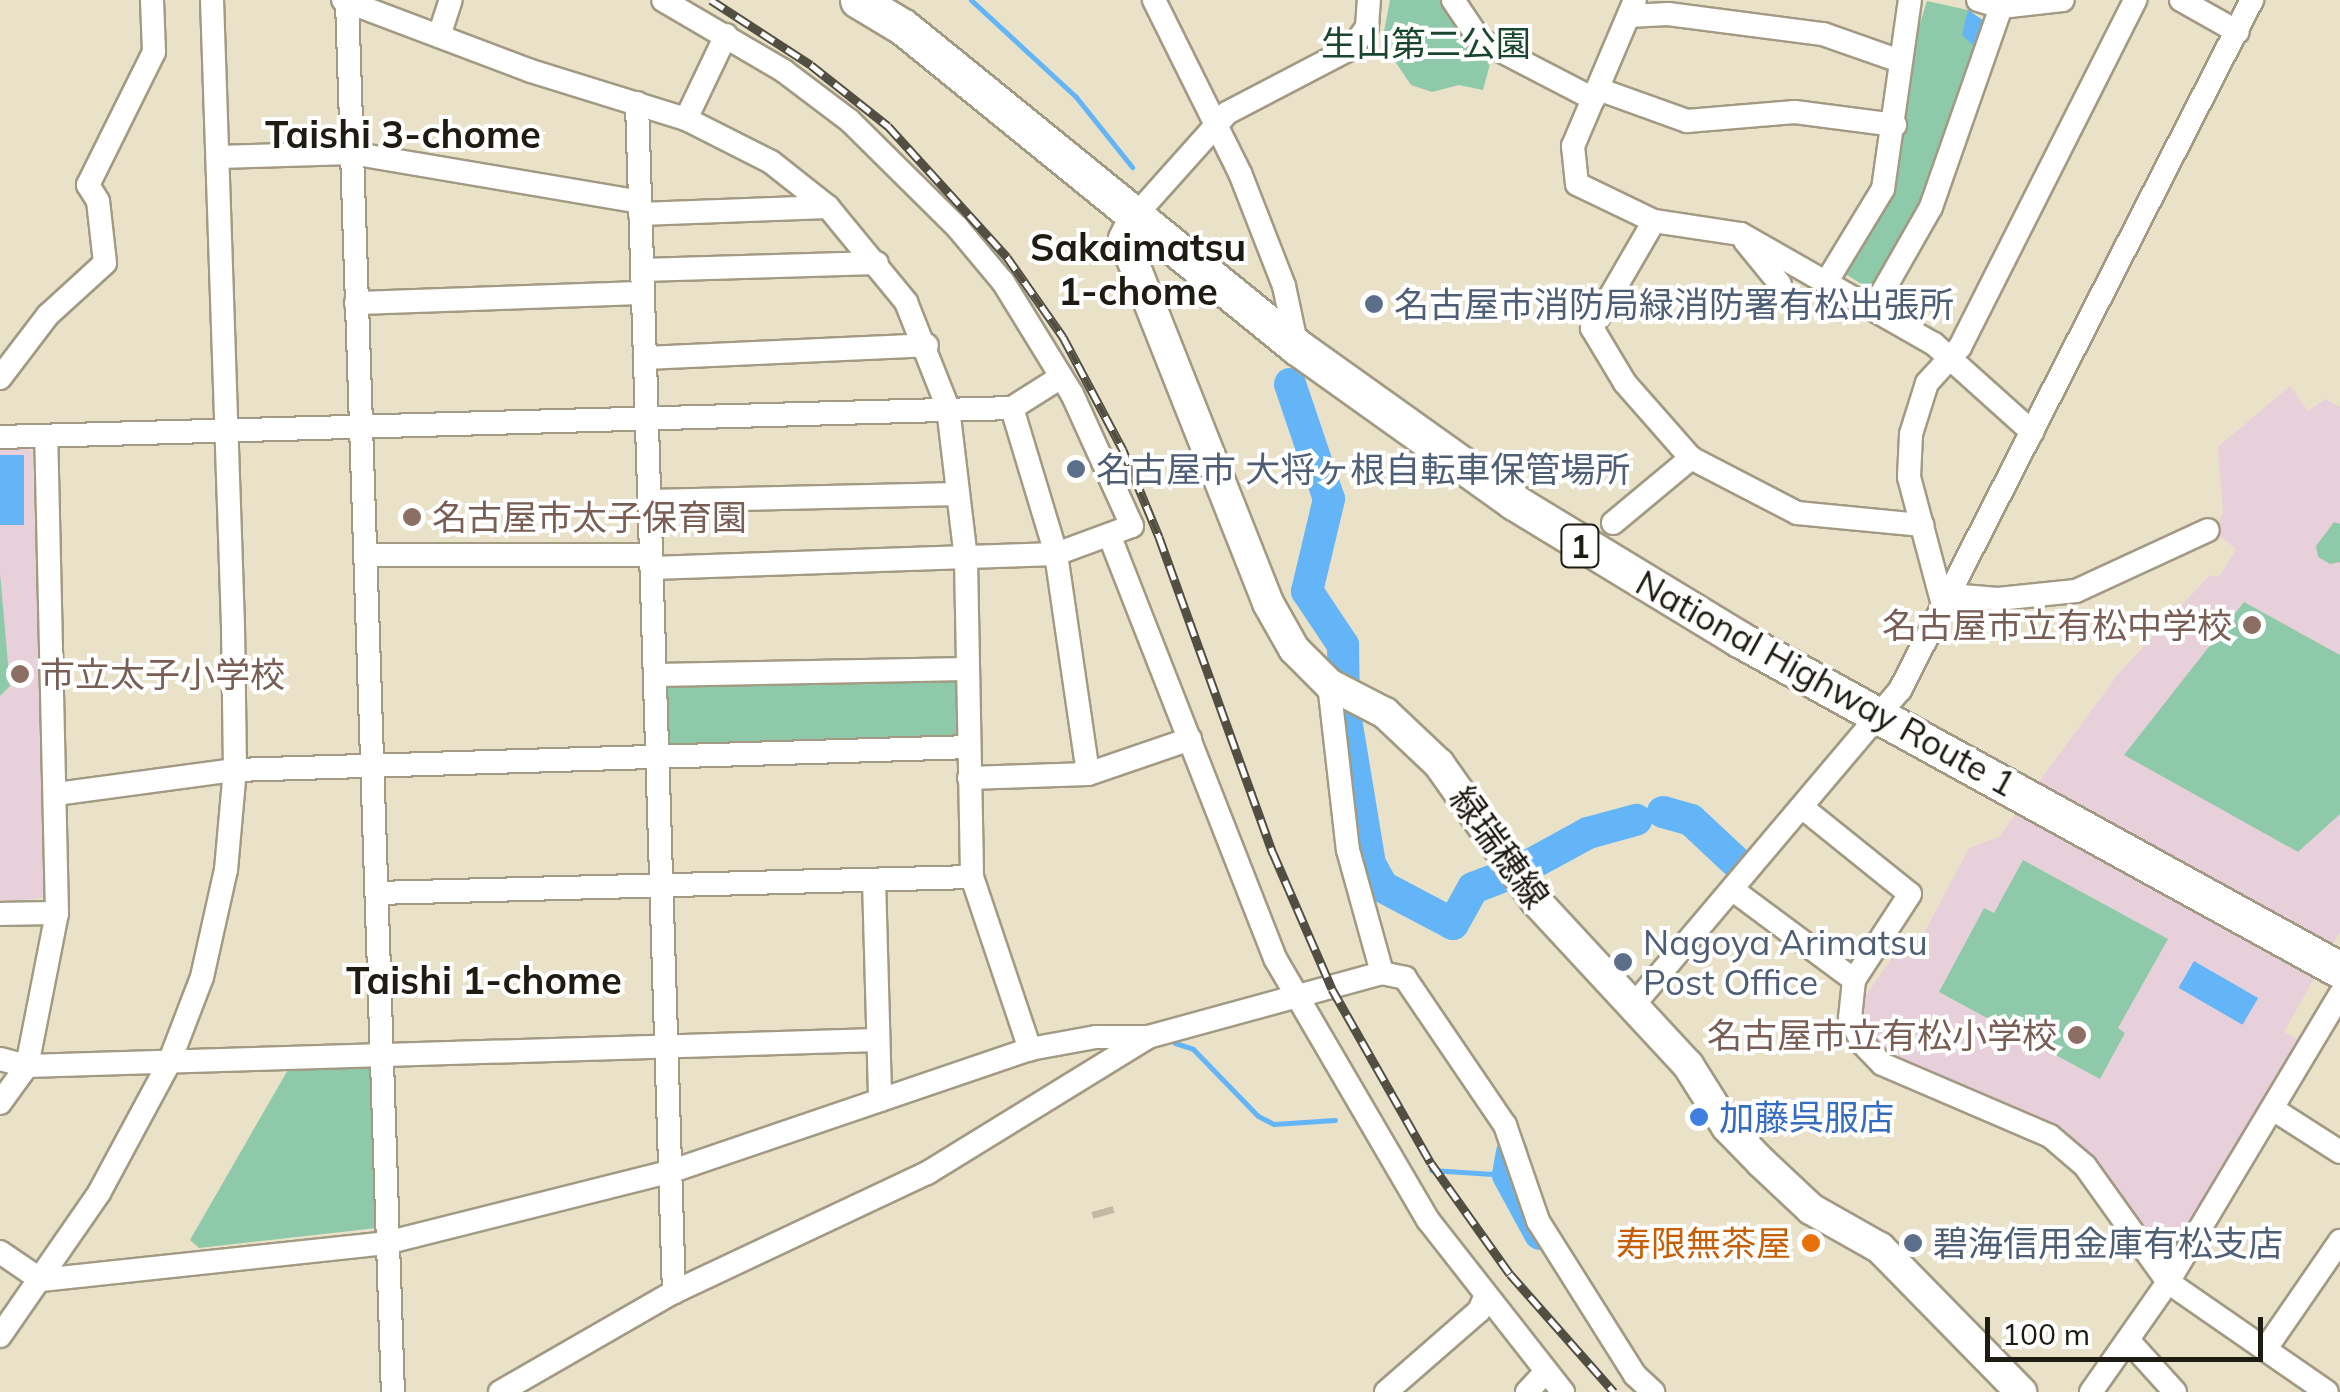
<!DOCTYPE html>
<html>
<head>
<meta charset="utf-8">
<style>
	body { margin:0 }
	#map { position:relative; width:2340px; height:1392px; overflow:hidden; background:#eae1c9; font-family:Mulish,"Noto Sans JP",sans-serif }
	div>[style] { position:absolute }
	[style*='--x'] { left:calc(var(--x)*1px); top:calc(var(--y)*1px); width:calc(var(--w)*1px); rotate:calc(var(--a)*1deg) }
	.education>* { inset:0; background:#e8d0da }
	.green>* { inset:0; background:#8ecaa9 }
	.water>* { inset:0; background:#64b5f7; transform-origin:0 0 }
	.stream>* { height:5px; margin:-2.5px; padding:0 2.5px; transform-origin:2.5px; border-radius:2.5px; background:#64b5f7 }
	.river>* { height:32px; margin:-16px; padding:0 16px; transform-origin:16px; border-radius:16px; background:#64b5f7 }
	.minor-tunnel>* { height:22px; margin-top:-11px; transform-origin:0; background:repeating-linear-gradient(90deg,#c1b9a4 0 22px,transparent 0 33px) }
	.roads { filter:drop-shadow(2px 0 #a29a83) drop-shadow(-2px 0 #a29a83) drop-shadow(0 2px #a29a83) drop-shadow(0 -2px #a29a83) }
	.minor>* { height:22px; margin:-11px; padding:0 11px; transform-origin:11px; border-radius:11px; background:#fff }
	.major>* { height:30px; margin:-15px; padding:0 15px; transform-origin:15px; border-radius:15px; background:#fff }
	.highway>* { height:35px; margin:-17.5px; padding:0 17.5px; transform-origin:17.5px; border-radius:17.5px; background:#fff }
	.rail>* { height:9px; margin-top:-4.5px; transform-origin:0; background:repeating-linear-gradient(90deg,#fff 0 15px,#524e41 0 30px); box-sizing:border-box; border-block:2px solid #524e41 }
	.dots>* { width:28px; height:28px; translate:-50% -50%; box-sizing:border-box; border:5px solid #fff; border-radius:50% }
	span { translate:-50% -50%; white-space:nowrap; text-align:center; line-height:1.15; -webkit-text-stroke:8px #fff; paint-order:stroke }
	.shield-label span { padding:2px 8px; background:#fff; border:2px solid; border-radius:8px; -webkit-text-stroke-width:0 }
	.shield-label { font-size:32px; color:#1e1b12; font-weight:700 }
	.park-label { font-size:35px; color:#1a4630 }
	.service-label { font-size:35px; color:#4e5e75 }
	.left { translate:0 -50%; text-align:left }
	.education-label { font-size:35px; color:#785e54 }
	.right { translate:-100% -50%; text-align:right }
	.street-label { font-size:35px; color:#1e1b12 }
	.shop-label { font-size:35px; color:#366cbe }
	.food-label { font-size:35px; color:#c56008 }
	.neighbourhood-label { font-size:38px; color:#1e1b12; font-weight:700 }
	.scale { position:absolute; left:1985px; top:1317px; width:278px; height:45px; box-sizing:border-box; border:5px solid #1e1b12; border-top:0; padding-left:12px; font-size:30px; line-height:35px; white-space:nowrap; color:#1e1b12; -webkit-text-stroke:8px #fff; paint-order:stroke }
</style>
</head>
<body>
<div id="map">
	<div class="education">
		<div style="clip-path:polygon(2290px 386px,2308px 411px,2325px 399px,2340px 407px,2340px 932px,2333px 944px,2038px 783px,2119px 673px,2210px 575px,2219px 577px,2236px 549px,2214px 532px,2223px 513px,2218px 447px)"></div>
		<div style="clip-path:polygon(26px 447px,32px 452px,48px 897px,0 903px,0 448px)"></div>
		<div style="clip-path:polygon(2017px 812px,2316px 975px,2284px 1032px,2310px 1046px,2174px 1260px,2166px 1260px,2089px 1160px,1886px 1058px,1866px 1037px,1858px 1007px,1902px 943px,1921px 939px,1969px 848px,1999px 837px)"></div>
	</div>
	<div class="green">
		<div style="clip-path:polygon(1390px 0,1444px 0,1461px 31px,1491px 60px,1483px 90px,1459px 85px,1432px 92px,1411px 85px,1382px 42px)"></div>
		<div style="clip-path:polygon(1927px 1px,1968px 10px,1987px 23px,1949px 149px,1874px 292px,1844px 273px,1892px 189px,1910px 55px)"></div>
		<div style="clip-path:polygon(2334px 522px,2340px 524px,2340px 562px,2330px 564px,2318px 557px,2316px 546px)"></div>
		<div style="clip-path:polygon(0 573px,10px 686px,0 696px)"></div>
		<div style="clip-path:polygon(2244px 602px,2340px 655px,2340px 814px,2298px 852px,2124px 755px)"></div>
		<div style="clip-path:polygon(950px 675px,957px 682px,959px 732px,953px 737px,671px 746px,664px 739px,662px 692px,668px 684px)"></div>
		<div style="clip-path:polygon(2023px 860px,2168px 939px,2118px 1028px,2125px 1033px,2100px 1079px,1939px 992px,1984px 908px,1994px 913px)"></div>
		<div style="clip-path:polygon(374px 1067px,377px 1228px,199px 1248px,190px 1240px,289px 1068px)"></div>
	</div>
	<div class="water">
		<div style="clip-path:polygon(1968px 10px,1987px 23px,1975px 47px,1962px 35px)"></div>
		<div style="left:0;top:455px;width:24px;height:70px"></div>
		<div style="left:2194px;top:961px;width:74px;height:31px;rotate:30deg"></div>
	</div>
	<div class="stream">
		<div style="--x:971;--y:0;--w:143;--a:42.7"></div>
		<div style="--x:1076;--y:97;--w:90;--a:51.3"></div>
		<div style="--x:1175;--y:1043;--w:19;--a:18"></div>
		<div style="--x:1193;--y:1049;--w:93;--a:45.9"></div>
		<div style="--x:1258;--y:1116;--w:18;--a:27"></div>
		<div style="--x:1274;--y:1124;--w:61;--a:-3.8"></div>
		<div style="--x:1431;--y:1170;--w:77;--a:3.7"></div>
	</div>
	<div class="river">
		<div style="--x:1290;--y:384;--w:121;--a:71.3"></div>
		<div style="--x:1329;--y:499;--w:95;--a:103.4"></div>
		<div style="--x:1307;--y:591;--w:65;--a:56.3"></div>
		<div style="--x:1343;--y:645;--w:62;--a:89.1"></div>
		<div style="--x:1344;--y:707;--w:159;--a:80.6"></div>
		<div style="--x:1370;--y:864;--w:26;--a:61"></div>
		<div style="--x:1383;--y:887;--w:79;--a:27.9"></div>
		<div style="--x:1453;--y:924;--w:41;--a:-60.9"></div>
		<div style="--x:1473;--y:888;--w:34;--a:-21"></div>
		<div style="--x:1663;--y:812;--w:29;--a:16"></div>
		<div style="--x:1691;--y:820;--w:63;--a:43.1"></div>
		<div style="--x:1522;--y:869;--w:75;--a:-28.6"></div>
		<div style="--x:1588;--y:833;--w:50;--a:-15.2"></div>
		<div style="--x:1512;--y:1152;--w:23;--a:100"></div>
		<div style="--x:1508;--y:1175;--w:67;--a:61.5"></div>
	</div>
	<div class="minor-tunnel">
		<div style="--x:1102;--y:1209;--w:7;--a:74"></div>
	</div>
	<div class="roads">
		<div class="minor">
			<div style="--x:343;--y:0;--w:201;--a:20.7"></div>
			<div style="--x:531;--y:71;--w:162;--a:17.2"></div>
			<div style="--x:686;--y:119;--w:95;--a:26.8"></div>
			<div style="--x:771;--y:162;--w:73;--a:38.3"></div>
			<div style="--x:828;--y:207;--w:123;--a:50.6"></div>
			<div style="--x:906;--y:302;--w:114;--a:68.4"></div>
			<div style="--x:948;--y:408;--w:153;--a:83.2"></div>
			<div style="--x:966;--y:560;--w:317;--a:88.9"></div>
			<div style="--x:972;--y:877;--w:182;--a:71.4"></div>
			<div style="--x:1154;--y:0;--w:193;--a:63.6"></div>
			<div style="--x:1240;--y:173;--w:121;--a:68.7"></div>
			<div style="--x:1284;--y:286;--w:62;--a:78"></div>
			<div style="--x:1453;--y:0;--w:48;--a:56"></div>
			<div style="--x:1480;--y:40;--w:128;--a:27.4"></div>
			<div style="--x:1635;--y:0;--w:159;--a:113"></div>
			<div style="--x:1573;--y:146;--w:38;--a:84"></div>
			<div style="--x:1577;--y:184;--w:85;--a:25.7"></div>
			<div style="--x:1654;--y:221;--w:88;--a:8.5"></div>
			<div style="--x:1741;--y:234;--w:222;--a:29.7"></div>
			<div style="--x:1934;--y:344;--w:132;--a:41.9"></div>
			<div style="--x:1978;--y:0;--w:24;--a:17"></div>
			<div style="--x:2001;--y:7;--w:62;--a:-6.4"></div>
			<div style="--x:2181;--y:0;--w:65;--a:29.3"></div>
			<div style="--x:347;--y:1;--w:1392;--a:88.11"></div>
			<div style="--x:1629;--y:16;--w:39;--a:-3"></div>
			<div style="--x:1668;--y:14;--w:156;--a:7.4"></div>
			<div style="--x:1823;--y:34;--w:78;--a:19.4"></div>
			<div style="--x:439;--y:36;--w:38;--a:-72"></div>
			<div style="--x:1598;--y:89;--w:95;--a:19.8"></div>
			<div style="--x:1687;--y:121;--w:108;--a:-4.8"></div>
			<div style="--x:1795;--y:112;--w:101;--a:7.4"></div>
			<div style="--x:637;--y:103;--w:1190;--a:88.22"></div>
			<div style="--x:686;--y:119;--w:93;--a:-64.5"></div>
			<div style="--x:219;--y:157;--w:132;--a:-1.7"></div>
			<div style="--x:351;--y:153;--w:293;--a:9.6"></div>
			<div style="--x:640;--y:214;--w:188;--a:-2.1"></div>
			<div style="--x:1135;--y:216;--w:138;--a:-48.2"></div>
			<div style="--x:1227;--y:113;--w:142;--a:-27.6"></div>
			<div style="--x:1353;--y:47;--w:24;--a:-55"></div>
			<div style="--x:1367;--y:27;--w:27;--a:-86"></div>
			<div style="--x:1654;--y:221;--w:124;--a:120.1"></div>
			<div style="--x:1592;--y:328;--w:64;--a:59"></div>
			<div style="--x:1625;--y:383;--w:100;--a:48.7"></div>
			<div style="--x:1691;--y:458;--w:119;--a:27.4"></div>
			<div style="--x:1797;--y:513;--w:126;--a:5.5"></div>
			<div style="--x:1745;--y:241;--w:55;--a:50.9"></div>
			<div style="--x:642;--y:270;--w:235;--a:-1.7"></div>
			<div style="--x:1827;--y:281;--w:108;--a:-58.7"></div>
			<div style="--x:1883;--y:189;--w:191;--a:-81.9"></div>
			<div style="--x:356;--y:303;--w:287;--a:-2"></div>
			<div style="--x:1874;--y:307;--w:115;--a:-60.3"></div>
			<div style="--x:1931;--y:207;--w:212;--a:-70.7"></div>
			<div style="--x:645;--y:358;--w:282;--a:-2.6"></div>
			<div style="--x:0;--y:378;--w:79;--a:-52.7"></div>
			<div style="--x:48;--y:315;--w:77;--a:-42.4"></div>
			<div style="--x:105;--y:263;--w:62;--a:-96.4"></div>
			<div style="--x:98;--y:201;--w:19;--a:-122"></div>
			<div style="--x:88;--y:185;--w:148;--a:-63.6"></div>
			<div style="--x:154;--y:52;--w:52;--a:-92.2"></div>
			<div style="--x:1012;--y:408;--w:152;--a:73.2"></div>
			<div style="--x:1056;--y:554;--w:222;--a:81.7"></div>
			<div style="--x:0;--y:437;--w:1012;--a:-1.64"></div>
			<div style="--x:1012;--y:408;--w:58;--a:-32.3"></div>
			<div style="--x:650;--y:501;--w:308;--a:-1.3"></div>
			<div style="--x:1613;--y:523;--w:102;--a:-39.8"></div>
			<div style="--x:1110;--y:537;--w:454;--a:68.6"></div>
			<div style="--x:1276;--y:960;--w:301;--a:59.7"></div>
			<div style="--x:1428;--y:1220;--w:219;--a:51.9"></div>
			<div style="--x:366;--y:555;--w:285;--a:0"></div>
			<div style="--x:652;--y:568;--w:404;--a:-2"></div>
			<div style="--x:1056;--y:554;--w:81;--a:-20.2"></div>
			<div style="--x:1132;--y:526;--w:145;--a:-114.4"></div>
			<div style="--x:1072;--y:394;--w:132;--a:-121.6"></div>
			<div style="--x:1003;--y:282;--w:72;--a:-129.9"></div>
			<div style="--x:957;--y:227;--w:151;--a:-135.3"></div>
			<div style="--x:850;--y:121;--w:83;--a:-142.9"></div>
			<div style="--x:784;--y:71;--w:140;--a:-149.6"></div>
			<div style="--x:1950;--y:595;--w:48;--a:4.8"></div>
			<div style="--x:1998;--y:599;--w:78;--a:-5.9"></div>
			<div style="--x:2076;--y:591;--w:145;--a:-24.8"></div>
			<div style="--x:1943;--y:605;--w:132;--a:-104.9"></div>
			<div style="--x:1909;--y:477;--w:43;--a:-87.3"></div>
			<div style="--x:1911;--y:434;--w:53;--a:-72.6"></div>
			<div style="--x:1927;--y:383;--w:49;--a:-47.5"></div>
			<div style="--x:1960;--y:347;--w:389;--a:-63.2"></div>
			<div style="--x:655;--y:675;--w:313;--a:-1.1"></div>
			<div style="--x:1329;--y:684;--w:167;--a:83.5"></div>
			<div style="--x:1348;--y:850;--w:128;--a:74.5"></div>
			<div style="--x:969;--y:778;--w:119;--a:-1.9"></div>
			<div style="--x:1088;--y:774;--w:108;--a:-18.9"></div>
			<div style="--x:57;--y:794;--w:180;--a:-7.7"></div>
			<div style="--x:235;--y:770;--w:734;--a:-1.79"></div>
			<div style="--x:1803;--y:808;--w:137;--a:38.8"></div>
			<div style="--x:1910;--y:894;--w:103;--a:123.1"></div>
			<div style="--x:1854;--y:980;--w:38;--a:96"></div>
			<div style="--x:1850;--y:1018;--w:28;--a:64"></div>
			<div style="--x:1862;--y:1043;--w:29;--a:46"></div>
			<div style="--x:1882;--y:1064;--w:183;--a:23.2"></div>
			<div style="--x:2050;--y:1136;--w:46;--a:40.6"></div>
			<div style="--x:2085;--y:1166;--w:143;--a:54.4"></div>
			<div style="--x:2168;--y:1282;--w:335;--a:-59.1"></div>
			<div style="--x:874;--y:880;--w:220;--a:88.4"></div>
			<div style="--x:1733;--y:890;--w:151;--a:36.6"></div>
			<div style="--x:377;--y:893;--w:595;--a:-1.54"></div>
			<div style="--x:0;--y:914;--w:57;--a:-1"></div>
			<div style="--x:1632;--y:1007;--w:415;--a:-49.8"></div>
			<div style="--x:1900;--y:690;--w:775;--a:-62.97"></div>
			<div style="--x:0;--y:1059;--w:28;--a:15"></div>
			<div style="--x:27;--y:1066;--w:850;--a:-1.75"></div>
			<div style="--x:0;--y:1103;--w:46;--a:-53.9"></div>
			<div style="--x:27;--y:1066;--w:156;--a:-78.9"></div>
			<div style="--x:57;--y:913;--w:477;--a:-91.3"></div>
			<div style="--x:2276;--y:1111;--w:76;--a:32.6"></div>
			<div style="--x:0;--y:1252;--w:50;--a:34.3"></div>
			<div style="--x:41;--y:1280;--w:347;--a:-6.1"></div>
			<div style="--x:386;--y:1243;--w:292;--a:-14.1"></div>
			<div style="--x:669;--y:1172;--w:381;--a:-18.8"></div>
			<div style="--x:1030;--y:1049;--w:67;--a:-10.3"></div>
			<div style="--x:1096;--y:1037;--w:52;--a:0"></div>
			<div style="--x:0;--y:1336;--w:174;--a:-55.3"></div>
			<div style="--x:99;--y:1193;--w:148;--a:-61.7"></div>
			<div style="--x:169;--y:1063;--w:92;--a:-69"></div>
			<div style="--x:202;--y:977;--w:110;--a:-77.4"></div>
			<div style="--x:226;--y:870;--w:100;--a:-84.9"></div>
			<div style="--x:235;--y:770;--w:144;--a:-90.8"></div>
			<div style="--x:233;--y:626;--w:626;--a:-91.92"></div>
			<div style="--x:2128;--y:1340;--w:70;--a:47.9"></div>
			<div style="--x:2267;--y:1347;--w:129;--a:-55.4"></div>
			<div style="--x:500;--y:1392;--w:201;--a:-29.9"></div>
			<div style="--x:674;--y:1292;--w:280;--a:-25.2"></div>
			<div style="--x:927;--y:1173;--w:259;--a:-31.6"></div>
			<div style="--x:1148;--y:1037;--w:243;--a:-15.3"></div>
			<div style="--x:1382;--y:973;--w:24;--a:12"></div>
			<div style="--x:1405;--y:978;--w:178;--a:55.8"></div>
			<div style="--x:1505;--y:1125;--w:102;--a:71"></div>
			<div style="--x:1538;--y:1221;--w:182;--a:57.8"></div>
			<div style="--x:1635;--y:1375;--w:25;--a:43"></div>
			<div style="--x:1386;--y:1392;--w:123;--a:-41.1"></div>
			<div style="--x:1479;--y:1311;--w:15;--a:-67"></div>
			<div style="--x:1527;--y:1392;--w:26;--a:-47"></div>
			<div style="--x:2091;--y:1392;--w:134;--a:-55"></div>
			<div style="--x:2168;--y:1282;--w:193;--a:34.7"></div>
		</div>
		<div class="major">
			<div style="--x:1135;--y:216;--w:25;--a:116"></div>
			<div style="--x:1124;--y:239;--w:391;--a:68.4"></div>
			<div style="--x:1268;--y:603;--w:53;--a:60.5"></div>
			<div style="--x:1294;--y:649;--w:49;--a:45"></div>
			<div style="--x:1329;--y:684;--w:63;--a:27.4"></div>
			<div style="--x:1385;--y:713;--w:74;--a:43.4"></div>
			<div style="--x:1439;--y:764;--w:168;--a:54.7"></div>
			<div style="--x:1536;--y:901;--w:224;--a:47.2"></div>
			<div style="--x:1688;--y:1065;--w:73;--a:57.8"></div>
			<div style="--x:1727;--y:1127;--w:49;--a:45.8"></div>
			<div style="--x:1761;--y:1162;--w:69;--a:43.2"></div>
			<div style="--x:1811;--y:1209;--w:79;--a:29.5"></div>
			<div style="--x:1880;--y:1248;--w:202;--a:45.6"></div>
		</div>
		<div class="highway">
			<div style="--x:858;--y:0;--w:52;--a:31"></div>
			<div style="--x:903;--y:27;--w:508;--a:39.08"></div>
			<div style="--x:1297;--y:347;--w:267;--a:35.5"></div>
			<div style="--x:1514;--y:502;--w:263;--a:31.3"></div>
			<div style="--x:1739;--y:639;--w:686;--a:28.84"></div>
		</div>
	</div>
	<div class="rail">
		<div style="--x:711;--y:0;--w:119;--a:33"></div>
		<div style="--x:811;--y:65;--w:98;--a:38.4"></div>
		<div style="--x:888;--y:126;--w:177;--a:47.7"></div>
		<div style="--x:1007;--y:257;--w:98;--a:55"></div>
		<div style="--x:1063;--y:337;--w:128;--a:62"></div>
		<div style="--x:1123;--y:450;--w:94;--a:67.5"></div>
		<div style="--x:1159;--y:537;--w:336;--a:70.2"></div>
		<div style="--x:1273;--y:853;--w:148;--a:66.5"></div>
		<div style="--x:1332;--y:989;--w:200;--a:60.4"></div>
		<div style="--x:1431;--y:1163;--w:136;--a:54.6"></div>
		<div style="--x:1510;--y:1274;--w:157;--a:48.6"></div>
	</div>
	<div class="dots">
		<div style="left:1374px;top:304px;background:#5c6f8a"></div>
		<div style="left:1076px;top:469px;background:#5c6f8a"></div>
		<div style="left:412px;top:517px;background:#8d6e63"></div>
		<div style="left:2252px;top:625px;background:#8d6e63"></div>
		<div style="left:20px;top:674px;background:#8d6e63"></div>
		<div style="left:1623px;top:962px;background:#5c6f8a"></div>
		<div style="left:2077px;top:1035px;background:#8d6e63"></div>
		<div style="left:1699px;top:1117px;background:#3f7fe0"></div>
		<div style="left:1811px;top:1243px;background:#e8710a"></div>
		<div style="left:1913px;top:1243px;background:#5c6f8a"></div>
	</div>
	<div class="shield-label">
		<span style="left:1580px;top:546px">1</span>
	</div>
	<div class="park-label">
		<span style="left:1426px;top:43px">生山第二公園</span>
	</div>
	<div class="service-label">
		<span class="left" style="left:1394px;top:304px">名古屋市消防局緑消防署有松出張所</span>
		<span class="left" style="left:1096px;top:469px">名古屋市 大将ヶ根自転車保管場所</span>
		<span class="left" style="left:1643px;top:962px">Nagoya Arimatsu<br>Post Office</span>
		<span class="left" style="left:1933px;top:1243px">碧海信用金庫有松支店</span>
	</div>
	<div class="education-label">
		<span class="left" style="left:432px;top:517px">名古屋市太子保育園</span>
		<span class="right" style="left:2232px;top:625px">名古屋市立有松中学校</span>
		<span class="left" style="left:40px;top:674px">市立太子小学校</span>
		<span class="right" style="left:2057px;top:1035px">名古屋市立有松小学校</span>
	</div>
	<div class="street-label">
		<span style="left:1826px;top:683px;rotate:29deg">National Highway Route 1</span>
		<span style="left:1500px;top:847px;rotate:54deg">緑瑞穂線</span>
	</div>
	<div class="shop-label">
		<span class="left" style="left:1719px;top:1117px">加藤呉服店</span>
	</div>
	<div class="food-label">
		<span class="right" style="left:1791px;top:1243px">寿限無茶屋</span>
	</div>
	<div class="neighbourhood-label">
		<span style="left:403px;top:135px">Taishi 3-chome</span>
		<span style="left:1138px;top:270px">Sakaimatsu<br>1-chome</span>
		<span style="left:484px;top:981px">Taishi 1-chome</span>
	</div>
	<div class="scale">100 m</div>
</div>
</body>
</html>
